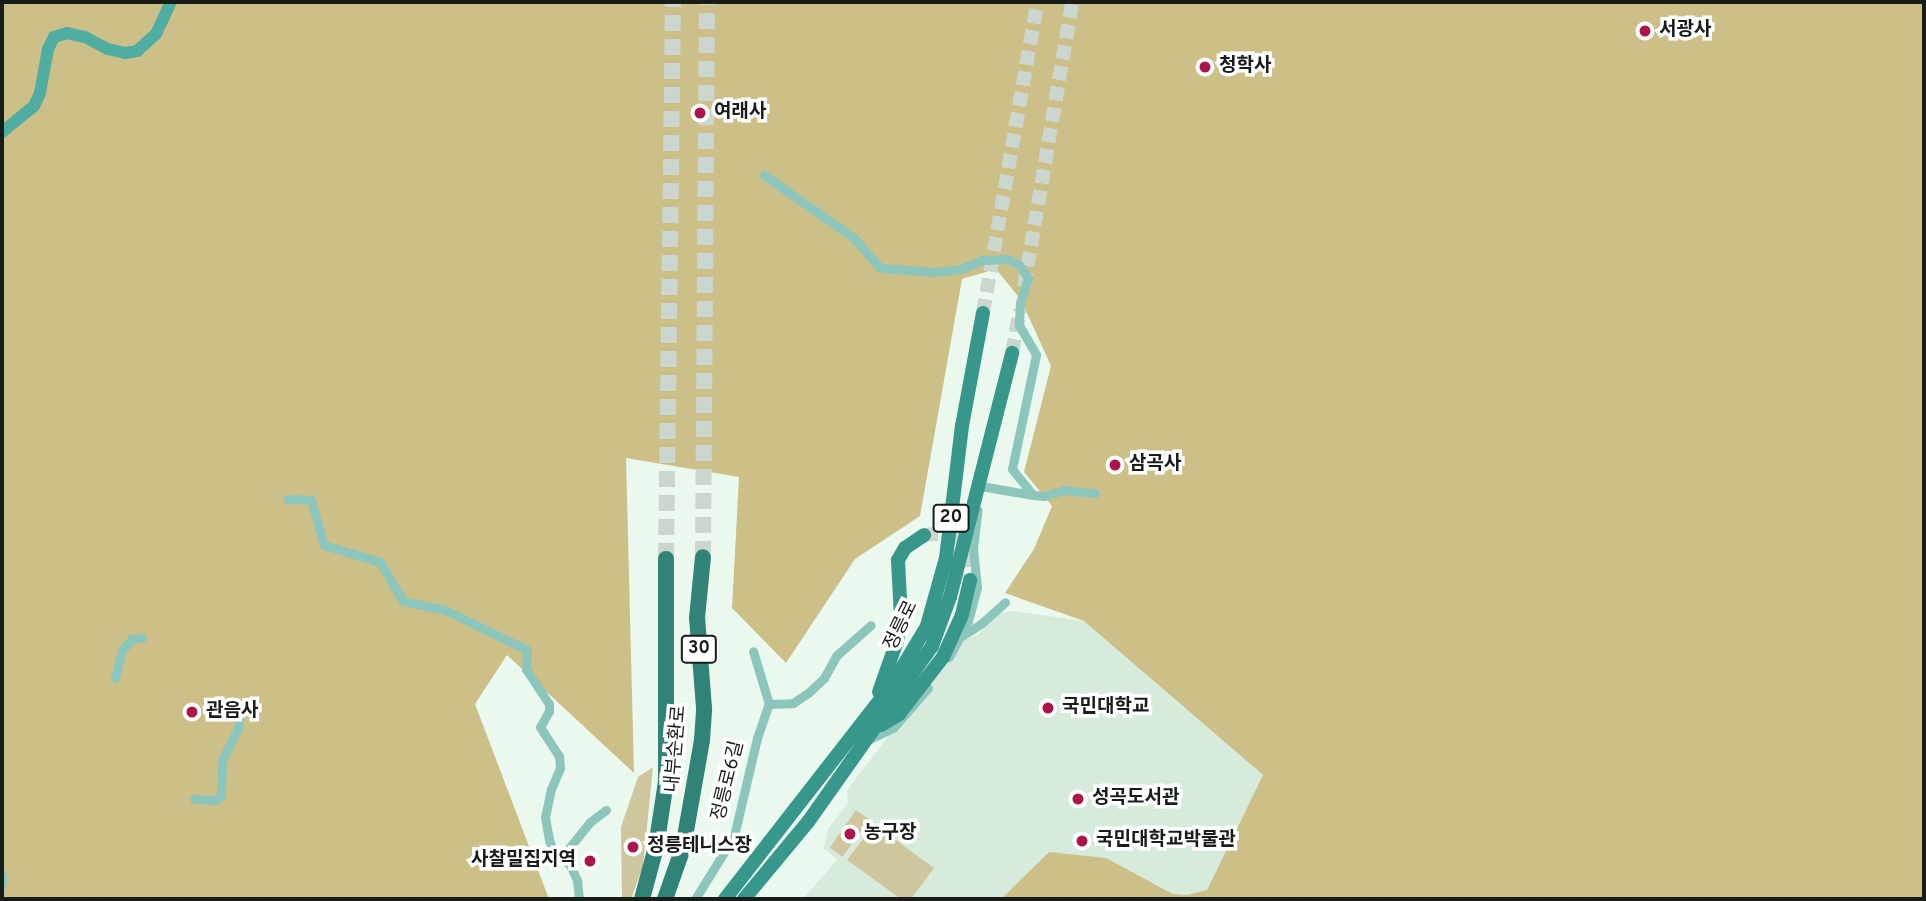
<!DOCTYPE html>
<html>
<head>
<meta charset="utf-8">
<style>
	body { margin:0 }
	#map { position:relative; width:1926px; height:901px; overflow:hidden; background:#ebf8ee; font-family:Overpass,"Noto Sans KR",sans-serif }
	div>[style] { position:absolute }
	[style*='--x'] { left:calc(var(--x)*1px); top:calc(var(--y)*1px); width:calc(var(--w)*1px); rotate:calc(var(--a)*1deg) }
	.built>* { inset:0; background:#d7ebdd }
	.green>* { inset:0; background:#d0c69d; transform-origin:0 0 }
	.forest>* { inset:0; background:#cdbf88 }
	.primary-tunnel>* { height:14px; margin-top:-7px; transform-origin:0; background:repeating-linear-gradient(90deg,#cbd7ce 0 14px,transparent 0 21px) }
	.highway-tunnel>* { height:16px; margin-top:-8px; transform-origin:0; background:repeating-linear-gradient(90deg,#cbd7ce 0 16px,transparent 0 24px) }
	.street>* { height:9px; margin:-4.5px; padding:0 4.5px; transform-origin:4.5px; border-radius:4.5px; background:#8cc5bc }
	.secondary>* { height:12px; margin:-6px; padding:0 6px; transform-origin:6px; border-radius:6px; background:#50ada1 }
	.primary>* { height:14px; margin:-7px; padding:0 7px; transform-origin:7px; border-radius:7px; background:#37978b }
	.highway>* { height:16px; margin:-8px; padding:0 8px; transform-origin:8px; border-radius:8px; background:#318378 }
	.dots>* { width:19px; height:19px; translate:-50% -50%; box-sizing:border-box; border:4px solid #fff; border-radius:50% }
	span { translate:-50% -50%; white-space:nowrap; text-align:center; line-height:1.15; -webkit-text-stroke:7px #fff; paint-order:stroke }
	.shield-label span { padding:2px 5px; background:#fff; border:2px solid; border-radius:5px; -webkit-text-stroke-width:0 }
	.shield-label { font-size:18px; color:#181d1a; font-weight:700 }
	.poi-label { font-size:19px; color:#181d1a; font-weight:700 }
	.left { translate:0 -50%; text-align:left }
	.right { translate:-100% -50%; text-align:right }
	.street-label { font-size:19px; color:#181d1a }
	.frame { position:absolute; inset:0; border:4px solid #181d1a; pointer-events:none }
</style>
</head>
<body>
<div id="map">
	<div class="built">
		<div style="clip-path:polygon(1014px 611px,1084px 621px,1263px 775px,1207px 890px,1187px 895px,1173px 894px,1152px 882px,1049px 852px,1001px 899px,803px 899px,837px 860px,824px 848px,828px 829px,848px 803px,847px 790px,961px 642px,979px 634px,999px 613px)"></div>
	</div>
	<div class="green">
		<div style="clip-path:polygon(653px 767px,643px 866px,631px 899px,622px 899px,621px 827px,638px 777px)"></div>
		<div style="left:856px;top:810px;width:16px;height:46px;rotate:35deg"></div>
		<div style="clip-path:polygon(874px 824px,934px 868px,911px 899px,901px 899px,847px 860px)"></div>
	</div>
	<div class="forest">
		<div style="clip-path:polygon(2px 2px,1924px 2px,1924px 899px,1001px 899px,1049px 852px,1106px 858px,1173px 894px,1187px 895px,1207px 890px,1263px 775px,1084px 621px,1005px 593px,1034px 549px,1052px 506px,1024px 472px,1051px 366px,1021px 300px,996px 269px,962px 279px,920px 516px,855px 559px,786px 663px,732px 608px,739px 477px,626px 458px,634px 773px,507px 655px,475px 704px,549px 899px,2px 899px)"></div>
	</div>
	<div class="primary-tunnel">
		<div style="--x:1024;--y:287;--w:289;--a:-80.4"></div>
		<div style="--x:983;--y:313;--w:316;--a:-80.1"></div>
		<div style="--x:1012;--y:353;--w:44;--a:-79.5"></div>
		<div style="--x:924;--y:535;--w:25;--a:-5"></div>
		<div style="--x:949;--y:533;--w:15;--a:28"></div>
		<div style="--x:962;--y:540;--w:14;--a:65"></div>
		<div style="--x:968;--y:553;--w:27;--a:86"></div>
	</div>
	<div class="highway-tunnel">
		<div style="--x:703;--y:557;--w:555;--a:-89.59"></div>
		<div style="--x:666;--y:559;--w:557;--a:-89.28"></div>
	</div>
	<div class="street">
		<div style="--x:764;--y:175;--w:110;--a:35"></div>
		<div style="--x:854;--y:238;--w:40;--a:49"></div>
		<div style="--x:880;--y:268;--w:54;--a:4.2"></div>
		<div style="--x:934;--y:272;--w:27;--a:-6"></div>
		<div style="--x:961;--y:269;--w:23;--a:-23"></div>
		<div style="--x:982;--y:260;--w:26;--a:-2"></div>
		<div style="--x:1008;--y:259;--w:13;--a:29"></div>
		<div style="--x:1019;--y:265;--w:16;--a:55"></div>
		<div style="--x:1028;--y:278;--w:26;--a:108"></div>
		<div style="--x:1020;--y:303;--w:22;--a:93"></div>
		<div style="--x:1019;--y:325;--w:34;--a:60"></div>
		<div style="--x:1036;--y:355;--w:116;--a:101.9"></div>
		<div style="--x:1012;--y:469;--w:33;--a:51"></div>
		<div style="--x:1033;--y:495;--w:53;--a:-170.2"></div>
		<div style="--x:1033;--y:495;--w:11;--a:5"></div>
		<div style="--x:1044;--y:496;--w:21;--a:-17"></div>
		<div style="--x:1064;--y:490;--w:31;--a:6"></div>
		<div style="--x:287;--y:499;--w:24;--a:2"></div>
		<div style="--x:311;--y:500;--w:47;--a:73.9"></div>
		<div style="--x:324;--y:545;--w:59;--a:16.9"></div>
		<div style="--x:380;--y:562;--w:45;--a:59.5"></div>
		<div style="--x:403;--y:601;--w:43;--a:12.1"></div>
		<div style="--x:445;--y:610;--w:91;--a:26"></div>
		<div style="--x:527;--y:650;--w:19;--a:93"></div>
		<div style="--x:526;--y:669;--w:42;--a:56.7"></div>
		<div style="--x:549;--y:704;--w:7;--a:90"></div>
		<div style="--x:549;--y:711;--w:18;--a:119"></div>
		<div style="--x:540;--y:727;--w:35;--a:57"></div>
		<div style="--x:559;--y:756;--w:12;--a:85"></div>
		<div style="--x:560;--y:768;--w:23;--a:113"></div>
		<div style="--x:551;--y:789;--w:29;--a:102"></div>
		<div style="--x:545;--y:817;--w:23;--a:80"></div>
		<div style="--x:549;--y:840;--w:12;--a:70"></div>
		<div style="--x:553;--y:851;--w:22;--a:39"></div>
		<div style="--x:570;--y:865;--w:17;--a:65"></div>
		<div style="--x:577;--y:880;--w:19;--a:84"></div>
		<div style="--x:962;--y:636;--w:24;--a:-33"></div>
		<div style="--x:982;--y:623;--w:31;--a:-42"></div>
		<div style="--x:949;--y:657;--w:41;--a:-62.2"></div>
		<div style="--x:968;--y:621;--w:35;--a:-75"></div>
		<div style="--x:977;--y:587;--w:39;--a:-96"></div>
		<div style="--x:973;--y:548;--w:38;--a:-83"></div>
		<div style="--x:115;--y:678;--w:29;--a:-76"></div>
		<div style="--x:122;--y:650;--w:15;--a:-48"></div>
		<div style="--x:132;--y:639;--w:10;--a:-6"></div>
		<div style="--x:769;--y:704;--w:24;--a:-2"></div>
		<div style="--x:793;--y:703;--w:18;--a:-34"></div>
		<div style="--x:808;--y:693;--w:22;--a:-43"></div>
		<div style="--x:824;--y:678;--w:26;--a:-61"></div>
		<div style="--x:837;--y:655;--w:45;--a:-41.4"></div>
		<div style="--x:868;--y:740;--w:28;--a:-26"></div>
		<div style="--x:893;--y:728;--w:53;--a:-48.8"></div>
		<div style="--x:194;--y:799;--w:21;--a:3"></div>
		<div style="--x:215;--y:800;--w:7;--a:-34"></div>
		<div style="--x:221;--y:796;--w:36;--a:-88"></div>
		<div style="--x:222;--y:760;--w:36;--a:-63"></div>
		<div style="--x:238;--y:728;--w:18;--a:-81"></div>
		<div style="--x:561;--y:858;--w:46;--a:-51.1"></div>
		<div style="--x:590;--y:822;--w:20;--a:-37"></div>
		<div style="--x:2;--y:875;--w:9;--a:90"></div>
		<div style="--x:695;--y:899;--w:74;--a:-58.2"></div>
		<div style="--x:734;--y:836;--w:101;--a:-76.8"></div>
		<div style="--x:757;--y:738;--w:36;--a:-71"></div>
		<div style="--x:769;--y:704;--w:55;--a:-106.8"></div>
	</div>
	<div class="secondary">
		<div style="--x:2;--y:132;--w:41;--a:-39.1"></div>
		<div style="--x:34;--y:106;--w:14;--a:-65"></div>
		<div style="--x:40;--y:93;--w:45;--a:-79.7"></div>
		<div style="--x:48;--y:49;--w:13;--a:-63"></div>
		<div style="--x:54;--y:37;--w:14;--a:-17"></div>
		<div style="--x:67;--y:33;--w:18;--a:13"></div>
		<div style="--x:85;--y:37;--w:26;--a:28"></div>
		<div style="--x:108;--y:49;--w:17;--a:13"></div>
		<div style="--x:125;--y:53;--w:12;--a:-9"></div>
		<div style="--x:137;--y:51;--w:25;--a:-42"></div>
		<div style="--x:156;--y:34;--w:35;--a:-65"></div>
	</div>
	<div class="primary">
		<div style="--x:879;--y:692;--w:54;--a:-70.6"></div>
		<div style="--x:897;--y:641;--w:23;--a:-80"></div>
		<div style="--x:901;--y:618;--w:58;--a:-93"></div>
		<div style="--x:898;--y:560;--w:14;--a:-60"></div>
		<div style="--x:905;--y:548;--w:23;--a:-34"></div>
		<div style="--x:881;--y:725;--w:21;--a:-31"></div>
		<div style="--x:899;--y:714;--w:72;--a:-52.3"></div>
		<div style="--x:943;--y:657;--w:46;--a:-65.7"></div>
		<div style="--x:962;--y:615;--w:36;--a:-77"></div>
		<div style="--x:725;--y:899;--w:270;--a:-52.1"></div>
		<div style="--x:891;--y:686;--w:70;--a:-59"></div>
		<div style="--x:927;--y:626;--w:71;--a:-74.4"></div>
		<div style="--x:946;--y:558;--w:133;--a:-83.1"></div>
		<div style="--x:962;--y:426;--w:115;--a:-79.5"></div>
		<div style="--x:744;--y:899;--w:100;--a:-50.3"></div>
		<div style="--x:808;--y:822;--w:215;--a:-54.8"></div>
		<div style="--x:932;--y:646;--w:52;--a:-69.8"></div>
		<div style="--x:950;--y:597;--w:252;--a:-75.7"></div>
	</div>
	<div class="highway">
		<div style="--x:642;--y:899;--w:54;--a:-74.9"></div>
		<div style="--x:656;--y:847;--w:66;--a:-81.3"></div>
		<div style="--x:666;--y:782;--w:223;--a:-90"></div>
		<div style="--x:665;--y:899;--w:54;--a:-70.6"></div>
		<div style="--x:683;--y:848;--w:110;--a:-80"></div>
		<div style="--x:702;--y:740;--w:32;--a:-86"></div>
		<div style="--x:704;--y:708;--w:90;--a:-94.4"></div>
		<div style="--x:697;--y:618;--w:61;--a:-84.4"></div>
	</div>
	<div class="dots">
		<div style="left:1645px;top:31px;background:#aa164a"></div>
		<div style="left:1205px;top:67px;background:#aa164a"></div>
		<div style="left:700px;top:113px;background:#aa164a"></div>
		<div style="left:1115px;top:465px;background:#aa164a"></div>
		<div style="left:1048px;top:708px;background:#aa164a"></div>
		<div style="left:192px;top:712px;background:#aa164a"></div>
		<div style="left:1078px;top:799px;background:#aa164a"></div>
		<div style="left:850px;top:834px;background:#aa164a"></div>
		<div style="left:1082px;top:841px;background:#aa164a"></div>
		<div style="left:633px;top:847px;background:#aa164a"></div>
		<div style="left:590px;top:861px;background:#aa164a"></div>
	</div>
	<div class="shield-label">
		<span style="left:951px;top:518px">20</span>
		<span style="left:699px;top:649px">30</span>
	</div>
	<div class="poi-label">
		<span class="left" style="left:1659px;top:31px">서광사</span>
		<span class="left" style="left:1219px;top:67px">청학사</span>
		<span class="left" style="left:714px;top:113px">여래사</span>
		<span class="left" style="left:1129px;top:465px">삼곡사</span>
		<span class="left" style="left:1062px;top:708px">국민대학교</span>
		<span class="left" style="left:206px;top:712px">관음사</span>
		<span class="left" style="left:1092px;top:799px">성곡도서관</span>
		<span class="left" style="left:864px;top:834px">농구장</span>
		<span class="left" style="left:1096px;top:841px">국민대학교박물관</span>
		<span class="left" style="left:647px;top:847px">정릉테니스장</span>
		<span class="right" style="left:576px;top:861px">사찰밀집지역</span>
	</div>
	<div class="street-label">
		<span style="left:902px;top:626px;rotate:-64deg">정릉로</span>
		<span style="left:677px;top:749px;rotate:-85deg">내부순환로</span>
		<span style="left:729px;top:781px;rotate:-76deg">정릉로6길</span>
	</div>
	<div class="frame"></div>
</div>
</body>
</html>
